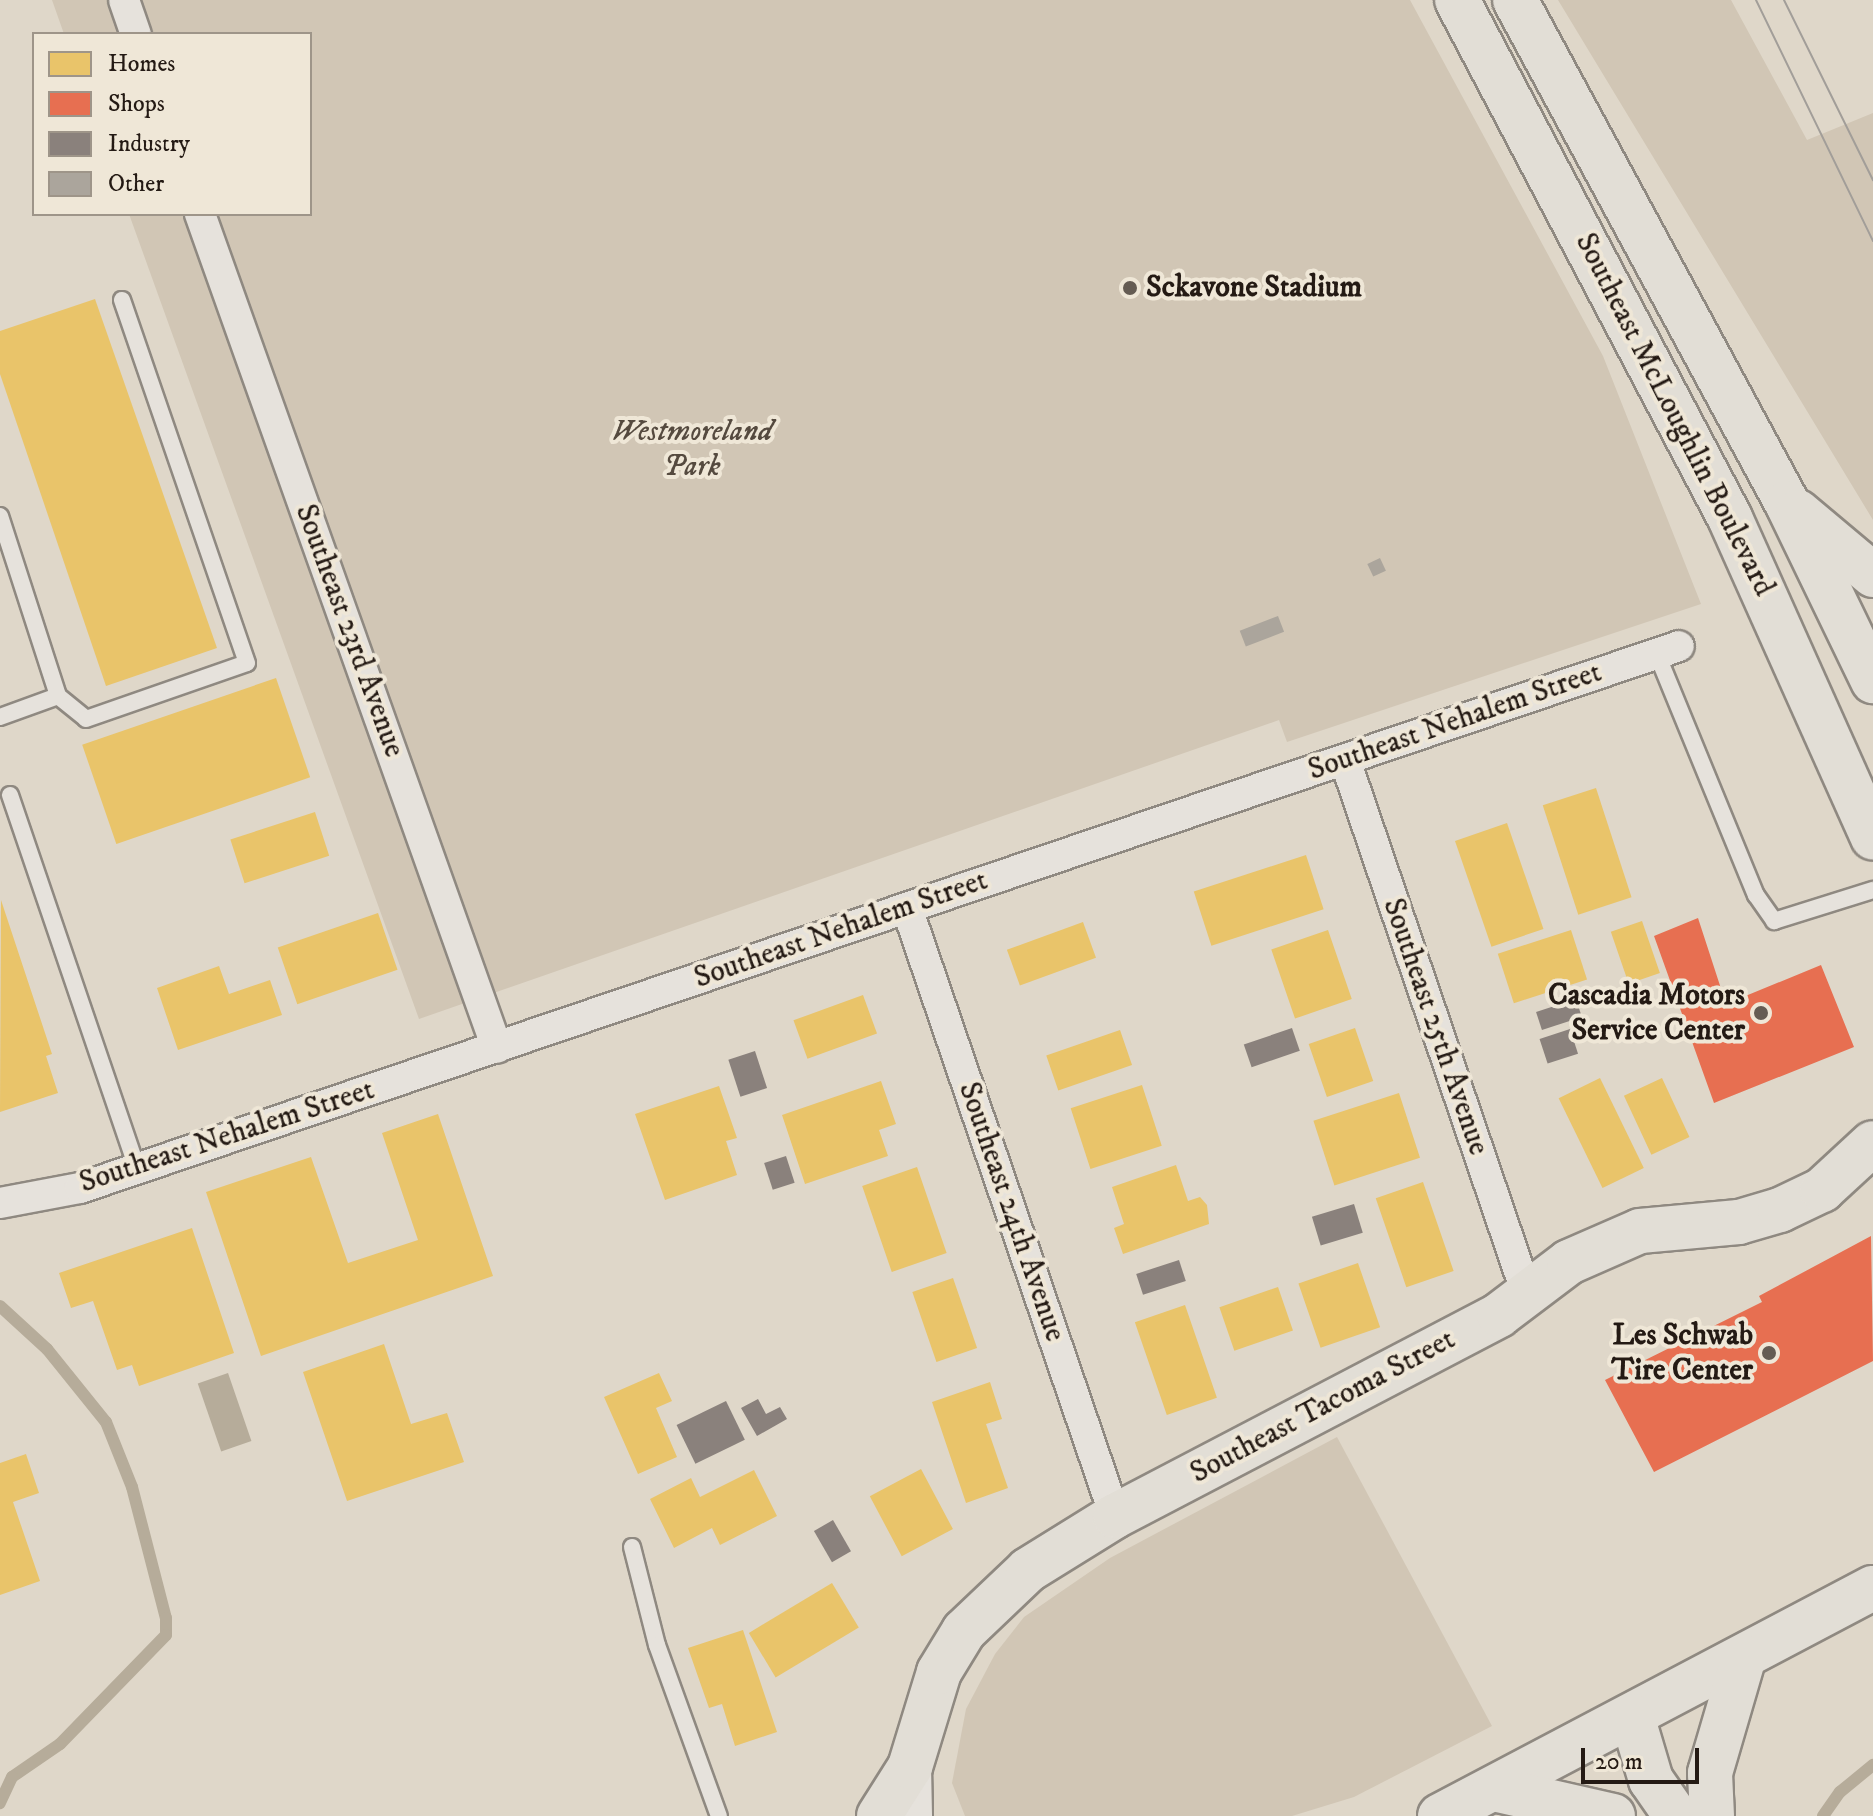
<!DOCTYPE html>
<html>
<head>
<meta charset="utf-8">
<style>
	body { margin:0 }
	#map { position:relative; width:1873px; height:1816px; overflow:hidden; background:#dfd7c9; font-family:"IM FELL DW Pica",serif }
	div>[style] { position:absolute }
	[style*='--x'] { left:calc(var(--x)*1px); top:calc(var(--y)*1px); width:calc(var(--w)*1px); rotate:calc(var(--a)*1deg) }
	.green>* { inset:0; background:#d1c6b5 }
	.water>* { inset:0; background:#b6ac9a; transform-origin:0 0 }
	.homes>* { inset:0; background:#e9c46a; transform-origin:0 0 }
	.shops>* { inset:0; background:#e76f51 }
	.industry>* { inset:0; background:#8a817c; transform-origin:0 0 }
	.stream>* { height:12px; margin:-6px; padding:0 6px; transform-origin:6px; border-radius:6px; background:#b6ac9a }
	.building>* { inset:0; background:#aba59c; transform-origin:0 0 }
	.roads { filter:drop-shadow(2px 0 #8f8981) drop-shadow(-2px 0 #8f8981) drop-shadow(0 2px #8f8981) drop-shadow(0 -2px #8f8981) }
	.lane>* { height:16px; margin:-8px; padding:0 8px; transform-origin:8px; border-radius:8px; background:#e6e2dc }
	.street>* { height:30px; margin:-15px; padding:0 15px; transform-origin:15px; border-radius:15px; background:#e6e2dc }
	.secondary>* { height:42px; margin:-21px; padding:0 21px; transform-origin:21px; border-radius:21px; background:#e6e2dc }
	.primary>* { height:44px; margin:-22px; padding:0 22px; transform-origin:22px; border-radius:22px; background:#e2ded6 }
	.highway>* { height:44px; margin:-22px; padding:0 22px; transform-origin:22px; border-radius:22px; background:#e2ded6 }
	.tram>* { height:2px; margin:-1px; padding:0 1px; transform-origin:1px; border-radius:1px; background:#a29e99 }
	.dots>* { width:22px; height:22px; translate:-50% -50%; box-sizing:border-box; border:4px solid #efe7d7; border-radius:50% }
	span { translate:-50% -50%; white-space:nowrap; text-align:center; line-height:1.15; -webkit-text-stroke:8px #efe7d7; paint-order:stroke }
	.poi-label { font-size:30px; color:#241a14; font-weight:700 }
	.left { translate:0 -50%; text-align:left }
	.right { translate:-100% -50%; text-align:right }
	.street-label { font-size:30px; color:#241a14 }
	.park-label { font-size:30px; color:#554a3f; font-style:italic }
	.legend { position:absolute; left:32px; top:32px; width:280px; height:184px; box-sizing:border-box; background:#efe7d7; border:2px solid #9e9589; margin:0; padding:10px 14px; list-style:none; font-size:24px; color:#241a14 }
	.legend li { display:flex; align-items:center; gap:16px; height:40px }
	.legend b { width:40px; border:2px solid #9e9589 }
	.scale { position:absolute; left:1581px; top:1748px; width:118px; height:36px; box-sizing:border-box; border:4px solid #241a14; border-top:0; padding-left:10px; font-size:24px; line-height:28px; white-space:nowrap; color:#241a14; -webkit-text-stroke:6px #efe7d7; paint-order:stroke }
</style>
</head>
<body>
<div id="map">
	<div class="green">
		<div style="clip-path:polygon(52px 0,1410px 0,1603px 356px,1701px 604px,1287px 742px,1279px 720px,419px 1019px,129px 214px,310px 214px,310px 34px,64px 34px)"></div>
		<div style="clip-path:polygon(1558px 0,1731px 0,1807px 140px,1873px 113px,1873px 520px)"></div>
		<div style="clip-path:polygon(1337px 1437px,1492px 1726px,1354px 1797px,1292px 1816px,965px 1816px,952px 1783px,966px 1709px,995px 1654px,1024px 1617px,1110px 1558px)"></div>
	</div>
	<div class="water">
		<div style="left:228px;top:1373px;width:72px;height:32px;rotate:71deg"></div>
	</div>
	<div class="homes">
		<div style="clip-path:polygon(95px 299px,217px 648px,106px 686px,0 374px,0 331px)"></div>
		<div style="left:276px;top:678px;width:105px;height:205px;rotate:71deg"></div>
		<div style="left:1596px;top:788px;width:115px;height:56px;rotate:72deg"></div>
		<div style="left:315px;top:812px;width:46px;height:89px;rotate:72deg"></div>
		<div style="left:1507px;top:823px;width:112px;height:55px;rotate:71deg"></div>
		<div style="left:1306px;top:855px;width:57px;height:118px;rotate:72deg"></div>
		<div style="clip-path:polygon(1px 900px,52px 1054px,46px 1056px,58px 1093px,0 1112px)"></div>
		<div style="left:378px;top:913px;width:60px;height:106px;rotate:71deg"></div>
		<div style="left:1642px;top:921px;width:55px;height:33px;rotate:71deg"></div>
		<div style="left:1083px;top:922px;width:38px;height:81px;rotate:70deg"></div>
		<div style="left:1328px;top:930px;width:73px;height:60px;rotate:71deg"></div>
		<div style="left:1571px;top:930px;width:52px;height:77px;rotate:72deg"></div>
		<div style="clip-path:polygon(219px 966px,229px 994px,270px 980px,282px 1015px,178px 1050px,157px 988px)"></div>
		<div style="left:863px;top:995px;width:41px;height:74px;rotate:70deg"></div>
		<div style="left:1355px;top:1028px;width:56px;height:49px;rotate:71deg"></div>
		<div style="left:1120px;top:1030px;width:37px;height:78px;rotate:71deg"></div>
		<div style="left:1600px;top:1078px;width:100px;height:46px;rotate:64deg"></div>
		<div style="left:1662px;top:1078px;width:65px;height:42px;rotate:65deg"></div>
		<div style="clip-path:polygon(881px 1081px,896px 1124px,879px 1130px,888px 1156px,805px 1184px,782px 1115px)"></div>
		<div style="left:1142px;top:1085px;width:64px;height:75px;rotate:72deg"></div>
		<div style="clip-path:polygon(719px 1086px,737px 1138px,726px 1141px,737px 1175px,665px 1200px,635px 1114px)"></div>
		<div style="left:1399px;top:1093px;width:68px;height:90px;rotate:72deg"></div>
		<div style="clip-path:polygon(438px 1114px,493px 1276px,261px 1356px,206px 1192px,311px 1157px,348px 1263px,418px 1240px,382px 1133px)"></div>
		<div style="clip-path:polygon(1176px 1165px,1188px 1201px,1200px 1197px,1207px 1205px,1209px 1224px,1123px 1254px,1114px 1228px,1124px 1224px,1112px 1187px)"></div>
		<div style="left:917px;top:1167px;width:91px;height:58px;rotate:71deg"></div>
		<div style="left:1423px;top:1182px;width:94px;height:50px;rotate:71deg"></div>
		<div style="clip-path:polygon(192px 1228px,234px 1353px,139px 1386px,132px 1365px,117px 1370px,93px 1301px,71px 1308px,59px 1273px)"></div>
		<div style="left:1358px;top:1263px;width:68px;height:63px;rotate:71deg"></div>
		<div style="left:953px;top:1278px;width:74px;height:43px;rotate:71deg"></div>
		<div style="left:1278px;top:1287px;width:46px;height:62px;rotate:71deg"></div>
		<div style="left:1185px;top:1305px;width:98px;height:53px;rotate:71deg"></div>
		<div style="clip-path:polygon(384px 1344px,411px 1424px,447px 1413px,464px 1462px,347px 1501px,303px 1372px)"></div>
		<div style="clip-path:polygon(659px 1373px,672px 1401px,656px 1408px,677px 1457px,638px 1474px,604px 1397px)"></div>
		<div style="clip-path:polygon(990px 1382px,1002px 1419px,986px 1424px,1008px 1488px,966px 1503px,932px 1402px)"></div>
		<div style="clip-path:polygon(26px 1454px,39px 1493px,13px 1502px,40px 1581px,0 1595px,0 1463px)"></div>
		<div style="left:921px;top:1469px;width:68px;height:58px;rotate:62deg"></div>
		<div style="clip-path:polygon(754px 1470px,777px 1516px,720px 1545px,712px 1528px,674px 1548px,650px 1499px,691px 1478px,700px 1497px)"></div>
		<div style="left:832px;top:1583px;width:52px;height:97px;rotate:59deg"></div>
		<div style="clip-path:polygon(743px 1630px,777px 1732px,735px 1746px,722px 1704px,709px 1708px,688px 1648px)"></div>
	</div>
	<div class="shops">
		<div style="clip-path:polygon(1698px 918px,1726px 1004px,1821px 965px,1854px 1047px,1714px 1103px,1654px 936px)"></div>
		<div style="clip-path:polygon(1871px 1236px,1873px 1361px,1654px 1472px,1605px 1380px,1762px 1302px,1759px 1296px)"></div>
	</div>
	<div class="industry">
		<div style="left:1576px;top:999px;width:19px;height:42px;rotate:72deg"></div>
		<div style="left:1292px;top:1028px;width:24px;height:51px;rotate:71deg"></div>
		<div style="left:1570px;top:1029px;width:26px;height:32px;rotate:72deg"></div>
		<div style="left:755px;top:1051px;width:39px;height:28px;rotate:72deg"></div>
		<div style="left:786px;top:1156px;width:28px;height:23px;rotate:72deg"></div>
		<div style="left:1354px;top:1204px;width:30px;height:44px;rotate:73deg"></div>
		<div style="left:1179px;top:1260px;width:22px;height:45px;rotate:72deg"></div>
		<div style="clip-path:polygon(758px 1399px,766px 1414px,780px 1407px,787px 1419px,757px 1436px,741px 1408px)"></div>
		<div style="left:726px;top:1401px;width:43px;height:55px;rotate:64deg"></div>
		<div style="left:833px;top:1520px;width:36px;height:22px;rotate:60deg"></div>
	</div>
	<div class="stream">
		<div style="--x:0;--y:1306;--w:64;--a:42.5"></div>
		<div style="--x:47;--y:1349;--w:94;--a:51.1"></div>
		<div style="--x:106;--y:1422;--w:70;--a:68.2"></div>
		<div style="--x:132;--y:1487;--w:135;--a:75.5"></div>
		<div style="--x:166;--y:1618;--w:17;--a:90"></div>
		<div style="--x:166;--y:1635;--w:152;--a:134.2"></div>
		<div style="--x:60;--y:1744;--w:58;--a:145.5"></div>
		<div style="--x:12;--y:1777;--w:29;--a:115"></div>
		<div style="--x:1823;--y:1816;--w:29;--a:-55"></div>
		<div style="--x:1840;--y:1792;--w:43;--a:-39.3"></div>
	</div>
	<div class="building">
		<div style="left:1380px;top:558px;width:14px;height:14px;rotate:65deg"></div>
		<div style="left:1278px;top:616px;width:17px;height:41px;rotate:69deg"></div>
	</div>
	<div class="roads">
		<div class="lane">
			<div style="--x:0;--y:516;--w:189;--a:72.1"></div>
			<div style="--x:58;--y:696;--w:36;--a:39"></div>
			<div style="--x:86;--y:719;--w:170;--a:-19.2"></div>
			<div style="--x:247;--y:663;--w:384;--a:-109"></div>
			<div style="--x:1657;--y:654;--w:261;--a:67.7"></div>
			<div style="--x:1756;--y:895;--w:32;--a:55"></div>
			<div style="--x:1774;--y:921;--w:104;--a:-17.4"></div>
			<div style="--x:0;--y:717;--w:62;--a:-19.9"></div>
			<div style="--x:10;--y:795;--w:395;--a:71.2"></div>
			<div style="--x:632;--y:1547;--w:101;--a:75.7"></div>
			<div style="--x:657;--y:1645;--w:182;--a:70.1"></div>
		</div>
		<div class="street">
			<div style="--x:124;--y:0;--w:36;--a:71"></div>
			<div style="--x:200;--y:214;--w:885;--a:70.4"></div>
			<div style="--x:1345;--y:760;--w:564;--a:71.18"></div>
			<div style="--x:907;--y:908;--w:643;--a:71.11"></div>
			<div style="--x:0;--y:1203;--w:81;--a:-10.6"></div>
			<div style="--x:80;--y:1188;--w:1688;--a:-18.72"></div>
		</div>
		<div class="secondary">
			<div style="--x:910;--y:1767;--w:49;--a:88.8"></div>
		</div>
		<div class="primary">
			<div style="--x:879;--y:1816;--w:58;--a:-57.7"></div>
			<div style="--x:910;--y:1767;--w:99;--a:-73"></div>
			<div style="--x:939;--y:1672;--w:48;--a:-58.6"></div>
			<div style="--x:964;--y:1631;--w:88;--a:-43.6"></div>
			<div style="--x:1028;--y:1570;--w:102;--a:-31.8"></div>
			<div style="--x:1115;--y:1516;--w:433;--a:-27.6"></div>
			<div style="--x:1499;--y:1315;--w:88;--a:-37.1"></div>
			<div style="--x:1569;--y:1262;--w:77;--a:-23.6"></div>
			<div style="--x:1640;--y:1231;--w:99;--a:-5.2"></div>
			<div style="--x:1739;--y:1222;--w:43;--a:-16.3"></div>
			<div style="--x:1780;--y:1210;--w:47;--a:-25.5"></div>
			<div style="--x:1822;--y:1190;--w:69;--a:-42.7"></div>
			<div style="--x:1440;--y:1816;--w:489;--a:-27.8"></div>
		</div>
		<div class="highway">
			<div style="--x:1457;--y:0;--w:586;--a:62.21"></div>
			<div style="--x:1730;--y:518;--w:350;--a:65.9"></div>
			<div style="--x:1515;--y:0;--w:572;--a:61.6"></div>
			<div style="--x:1787;--y:503;--w:198;--a:64.2"></div>
			<div style="--x:1798;--y:512;--w:98;--a:40"></div>
			<div style="--x:1632;--y:1716;--w:67;--a:73.5"></div>
			<div style="--x:1651;--y:1780;--w:44;--a:55.2"></div>
			<div style="--x:1494;--y:1789;--w:122;--a:12.8"></div>
			<div style="--x:1712;--y:1816;--w:43;--a:-92.7"></div>
			<div style="--x:1710;--y:1773;--w:121;--a:-73.7"></div>
		</div>
	</div>
	<div class="tram">
		<div style="--x:1756;--y:0;--w:268;--a:64.1"></div>
		<div style="--x:1784;--y:0;--w:201;--a:63.7"></div>
	</div>
	<div class="dots">
		<div style="left:1130px;top:288px;background:#655c53"></div>
		<div style="left:1761px;top:1013px;background:#655c53"></div>
		<div style="left:1769px;top:1353px;background:#655c53"></div>
	</div>
	<div class="poi-label">
		<span class="left" style="left:1146px;top:288px">Sckavone Stadium</span>
		<span class="right" style="left:1745px;top:1013px">Cascadia Motors<br>Service Center</span>
		<span class="right" style="left:1753px;top:1353px">Les Schwab<br>Tire Center</span>
	</div>
	<div class="street-label">
		<span style="left:1674px;top:415px;rotate:63deg">Southeast McLoughlin Boulevard</span>
		<span style="left:349px;top:631px;rotate:70deg">Southeast 23rd Avenue</span>
		<span style="left:1455px;top:722px;rotate:-19deg">Southeast Nehalem Street</span>
		<span style="left:841px;top:930px;rotate:-19deg">Southeast Nehalem Street</span>
		<span style="left:1435px;top:1027px;rotate:71deg">Southeast 25th Avenue</span>
		<span style="left:227px;top:1137px;rotate:-18deg">Southeast Nehalem Street</span>
		<span style="left:1011px;top:1212px;rotate:71deg">Southeast 24th Avenue</span>
		<span style="left:1323px;top:1407px;rotate:-28deg">Southeast Tacoma Street</span>
	</div>
	<div class="park-label">
		<span style="left:692px;top:449px">Westmoreland<br>Park</span>
	</div>
	<ul class="legend">
	<li><b style="height:22px;background:#e9c46a"></b>Homes</li>
	<li><b style="height:22px;background:#e76f51"></b>Shops</li>
	<li><b style="height:22px;background:#8a817c"></b>Industry</li>
	<li><b style="height:22px;background:#aba59c"></b>Other</li>
	</ul>
	<div class="scale">20 m</div>
</div>
</body>
</html>
